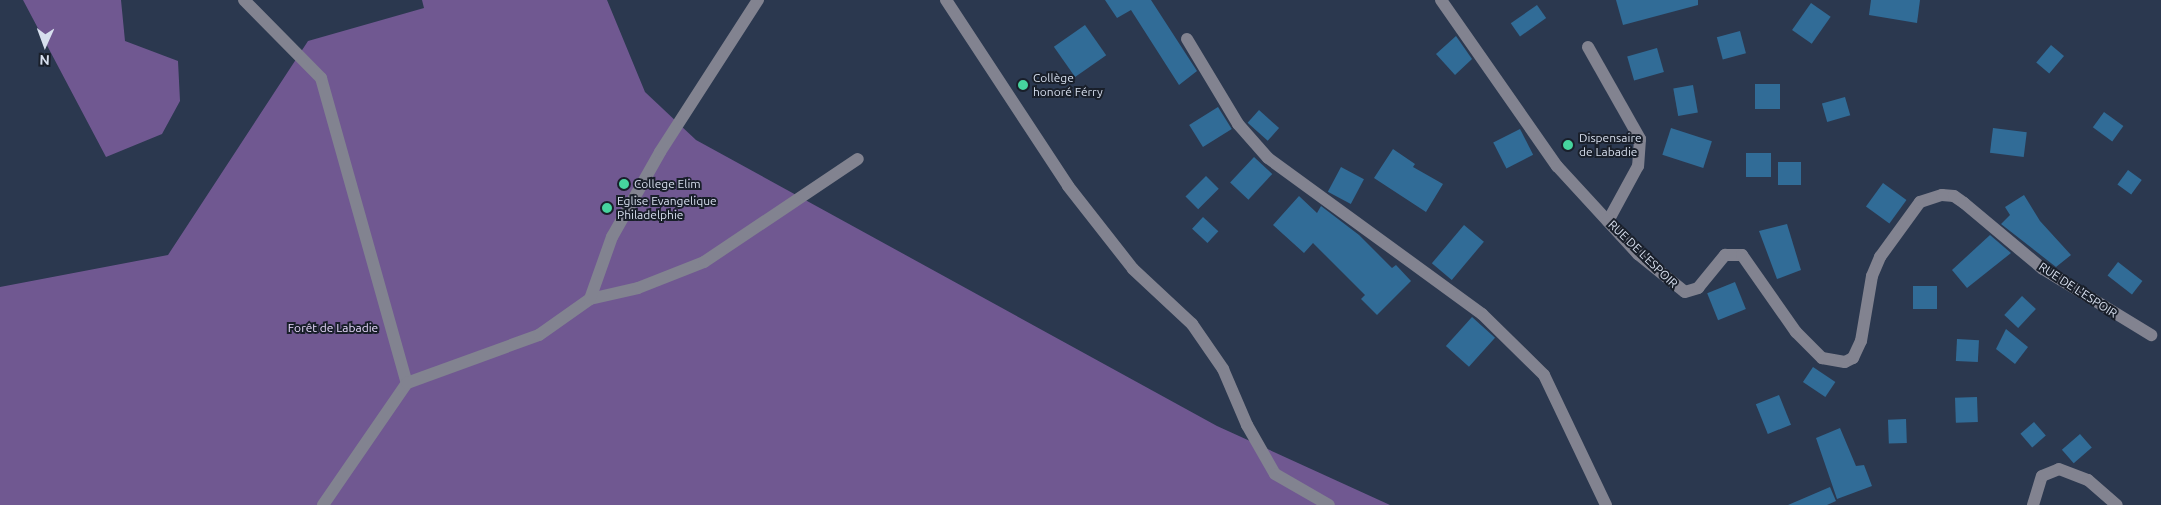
<!DOCTYPE html>
<html>
<head>
<meta charset="utf-8">
<style>
	body { margin:0 }
	#map { position:relative; width:2161px; height:505px; overflow:hidden; background:#2b384f; font-family:Ubuntu,sans-serif }
	div>[style] { position:absolute }
	[style*='--x'] { left:calc(var(--x)*1px); top:calc(var(--y)*1px); width:calc(var(--w)*1px); rotate:calc(var(--a)*1deg) }
	.forest>* { inset:0; background:#705891 }
	.building>* { inset:0; background:#316c97; transform-origin:0 0 }
	.minor>* { height:12px; margin:-6px; padding:0 6px; transform-origin:6px; border-radius:6px; background:#828390 }
	.dots>* { width:14px; height:14px; translate:-50% -50%; box-sizing:border-box; border:2px solid #191f2a; border-radius:50% }
	span { translate:-50% -50%; white-space:nowrap; text-align:center; line-height:1.15; -webkit-text-stroke:4px #191f2a; paint-order:stroke }
	.poi-label { font-size:12px; color:#d7dfee }
	.left { translate:0 -50%; text-align:left }
	.street-label { font-size:12px; color:#d7dfee }
	.park-label { font-size:12px; color:#e6d8fb }
	.north { position:absolute; left:20px; top:20px; width:50px; height:50px; -webkit-text-stroke:4px #191f2a; paint-order:stroke; rotate:182deg; font-size:14px; font-weight:700; line-height:20px; text-align:center; color:#d7dfee }
	.north::after { content:''; display:block; margin:auto; width:18px; height:22px; background:#d7dfee; clip-path:polygon(50% 0,100% 100%,50% 72%,0 100%) }
</style>
</head>
<body>
<div id="map">
	<div class="forest">
		<div style="clip-path:polygon(23px 0,121px 0,125px 41px,178px 61px,180px 101px,162px 134px,106px 157px)"></div>
		<div style="clip-path:polygon(422px 0,607px 0,645px 92px,696px 140px,1217px 426px,1390px 505px,0 505px,0 287px,168px 255px,308px 41px,424px 8px)"></div>
	</div>
	<div class="building">
		<div style="clip-path:polygon(1105px 0,1151px 0,1197px 71px,1179px 85px,1131px 10px,1117px 18px)"></div>
		<div style="clip-path:polygon(1616px 0,1698px 0,1698px 5px,1623px 25px)"></div>
		<div style="clip-path:polygon(1871px 0,1920px 0,1917px 23px,1869px 15px)"></div>
		<div style="left:1811px;top:3px;width:24px;height:33px;rotate:35deg"></div>
		<div style="left:1537px;top:5px;width:16px;height:32px;rotate:55deg"></div>
		<div style="left:1085px;top:25px;width:37px;height:38px;rotate:55deg"></div>
		<div style="left:1740px;top:31px;width:23px;height:24px;rotate:75deg"></div>
		<div style="clip-path:polygon(1456px 36px,1472px 59px,1455px 75px,1436px 54px)"></div>
		<div style="left:2051px;top:45px;width:17px;height:23px;rotate:40deg"></div>
		<div style="left:1657px;top:48px;width:25px;height:31px;rotate:74deg"></div>
		<div style="left:1755px;top:84px;width:25px;height:25px"></div>
		<div style="left:1693px;top:85px;width:28px;height:20px;rotate:80deg"></div>
		<div style="left:1845px;top:97px;width:19px;height:24px;rotate:74deg"></div>
		<div style="left:1218px;top:107px;width:26px;height:34px;rotate:58deg"></div>
		<div style="left:1259px;top:110px;width:27px;height:17px;rotate:42deg"></div>
		<div style="left:2104px;top:112px;width:24px;height:19px;rotate:36deg"></div>
		<div style="left:1671px;top:128px;width:43px;height:28px;rotate:18deg"></div>
		<div style="left:1993px;top:128px;width:34px;height:25px;rotate:7deg"></div>
		<div style="left:1520px;top:129px;width:29px;height:30px;rotate:63deg"></div>
		<div style="clip-path:polygon(1393px 149px,1415px 164px,1413px 167px,1443px 184px,1426px 212px,1374px 178px)"></div>
		<div style="left:1746px;top:153px;width:25px;height:24px"></div>
		<div style="left:1254px;top:157px;width:25px;height:35px;rotate:43deg"></div>
		<div style="left:1778px;top:162px;width:23px;height:23px"></div>
		<div style="left:1341px;top:167px;width:26px;height:28px;rotate:28deg"></div>
		<div style="left:2128px;top:170px;width:17px;height:18px;rotate:36deg"></div>
		<div style="left:1206px;top:176px;width:18px;height:29px;rotate:45deg"></div>
		<div style="left:1883px;top:183px;width:29px;height:29px;rotate:36deg"></div>
		<div style="clip-path:polygon(2024px 195px,2040px 221px,2071px 255px,2056px 267px,2001px 224px,2010px 215px,2005px 207px)"></div>
		<div style="clip-path:polygon(1299px 196px,1317px 213px,1321px 206px,1359px 235px,1392px 268px,1396px 265px,1411px 281px,1377px 315px,1361px 299px,1365px 295px,1313px 243px,1304px 253px,1273px 225px)"></div>
		<div style="left:1203px;top:217px;width:21px;height:16px;rotate:43deg"></div>
		<div style="clip-path:polygon(1787px 224px,1801px 270px,1777px 279px,1759px 231px)"></div>
		<div style="left:1464px;top:225px;width:26px;height:50px;rotate:40deg"></div>
		<div style="clip-path:polygon(1990px 235px,2011px 253px,1967px 288px,1952px 270px)"></div>
		<div style="left:2118px;top:262px;width:31px;height:17px;rotate:38deg"></div>
		<div style="left:1735px;top:282px;width:29px;height:30px;rotate:68deg"></div>
		<div style="left:1937px;top:286px;width:23px;height:24px;rotate:90deg"></div>
		<div style="left:2022px;top:296px;width:19px;height:26px;rotate:43deg"></div>
		<div style="left:1472px;top:317px;width:31px;height:39px;rotate:42deg"></div>
		<div style="clip-path:polygon(2006px 329px,2028px 347px,2015px 364px,1996px 349px)"></div>
		<div style="left:1957px;top:339px;width:22px;height:22px;rotate:3deg"></div>
		<div style="left:1813px;top:367px;width:27px;height:18px;rotate:34deg"></div>
		<div style="left:1779px;top:395px;width:32px;height:25px;rotate:68deg"></div>
		<div style="left:1977px;top:397px;width:25px;height:22px;rotate:88deg"></div>
		<div style="left:1906px;top:419px;width:24px;height:18px;rotate:88deg"></div>
		<div style="left:2034px;top:422px;width:18px;height:18px;rotate:49deg"></div>
		<div style="clip-path:polygon(1840px 428px,1856px 466px,1864px 465px,1872px 486px,1837px 499px,1816px 438px)"></div>
		<div style="left:2080px;top:434px;width:18px;height:24px;rotate:49deg"></div>
		<div style="clip-path:polygon(1830px 487px,1836px 501px,1827px 505px,1788px 505px)"></div>
	</div>
	<div class="minor">
		<div style="--x:244;--y:0;--w:110;--a:45.4"></div>
		<div style="--x:321;--y:78;--w:317;--a:74.3"></div>
		<div style="--x:946;--y:0;--w:222;--a:56.7"></div>
		<div style="--x:1068;--y:186;--w:105;--a:51.9"></div>
		<div style="--x:1133;--y:269;--w:81;--a:43"></div>
		<div style="--x:1192;--y:324;--w:55;--a:55.4"></div>
		<div style="--x:1223;--y:369;--w:61;--a:66.8"></div>
		<div style="--x:1247;--y:425;--w:56;--a:60.3"></div>
		<div style="--x:1275;--y:474;--w:62;--a:29.9"></div>
		<div style="--x:1441;--y:0;--w:203;--a:55.1"></div>
		<div style="--x:1557;--y:166;--w:120;--a:47.4"></div>
		<div style="--x:1638;--y:254;--w:60;--a:39"></div>
		<div style="--x:1685;--y:292;--w:14;--a:-17"></div>
		<div style="--x:1698;--y:288;--w:43;--a:-50.7"></div>
		<div style="--x:1725;--y:255;--w:17;--a:0"></div>
		<div style="--x:1742;--y:255;--w:94;--a:55"></div>
		<div style="--x:1796;--y:332;--w:37;--a:45"></div>
		<div style="--x:1822;--y:358;--w:23;--a:10"></div>
		<div style="--x:1845;--y:362;--w:9;--a:-27"></div>
		<div style="--x:1853;--y:358;--w:19;--a:-65"></div>
		<div style="--x:1861;--y:341;--w:66;--a:-80.4"></div>
		<div style="--x:1872;--y:276;--w:21;--a:-67"></div>
		<div style="--x:1880;--y:257;--w:68;--a:-54"></div>
		<div style="--x:1920;--y:202;--w:23;--a:-18"></div>
		<div style="--x:1942;--y:195;--w:12;--a:5"></div>
		<div style="--x:1954;--y:196;--w:12;--a:35"></div>
		<div style="--x:1964;--y:203;--w:103;--a:39.9"></div>
		<div style="--x:2043;--y:269;--w:127;--a:31.4"></div>
		<div style="--x:1187;--y:39;--w:99;--a:59"></div>
		<div style="--x:1238;--y:124;--w:45;--a:48.6"></div>
		<div style="--x:1268;--y:158;--w:265;--a:36.1"></div>
		<div style="--x:1482;--y:314;--w:87;--a:44.5"></div>
		<div style="--x:1544;--y:375;--w:144;--a:64.5"></div>
		<div style="--x:1588;--y:47;--w:106;--a:60.5"></div>
		<div style="--x:1640;--y:139;--w:27;--a:94"></div>
		<div style="--x:1638;--y:166;--w:63;--a:118.6"></div>
		<div style="--x:590;--y:299;--w:49;--a:-12.9"></div>
		<div style="--x:638;--y:288;--w:71;--a:-21.5"></div>
		<div style="--x:704;--y:262;--w:185;--a:-33.8"></div>
		<div style="--x:323;--y:505;--w:148;--a:-55.5"></div>
		<div style="--x:407;--y:383;--w:140;--a:-20"></div>
		<div style="--x:539;--y:335;--w:62;--a:-35.2"></div>
		<div style="--x:590;--y:299;--w:66;--a:-70.5"></div>
		<div style="--x:612;--y:237;--w:98;--a:-60.5"></div>
		<div style="--x:660;--y:152;--w:181;--a:-57.2"></div>
		<div style="--x:2033;--y:505;--w:30;--a:-73"></div>
		<div style="--x:2042;--y:476;--w:18;--a:-22"></div>
		<div style="--x:2059;--y:469;--w:31;--a:21"></div>
		<div style="--x:2088;--y:480;--w:38;--a:41"></div>
	</div>
	<div class="dots">
		<div style="left:1023px;top:85px;background:#46d49e"></div>
		<div style="left:1568px;top:145px;background:#46d49e"></div>
		<div style="left:624px;top:184px;background:#46d49e"></div>
		<div style="left:607px;top:208px;background:#46d49e"></div>
	</div>
	<div class="poi-label">
		<span class="left" style="left:1033px;top:85px">Collège<br>honoré Férry</span>
		<span class="left" style="left:1579px;top:145px">Dispensaire<br>de Labadie</span>
		<span class="left" style="left:634px;top:184px">College Elim</span>
		<span class="left" style="left:617px;top:208px">Eglise Evangelique<br>Philadelphie</span>
	</div>
	<div class="street-label">
		<span style="left:1643px;top:254px;rotate:44deg">RUE DE L'ESPOIR</span>
		<span style="left:2078px;top:290px;rotate:33deg">RUE DE L'ESPOIR</span>
	</div>
	<div class="park-label">
		<span style="left:333px;top:328px">Forêt de Labadie</span>
	</div>
	<div class="north">N</div>
</div>
</body>
</html>
